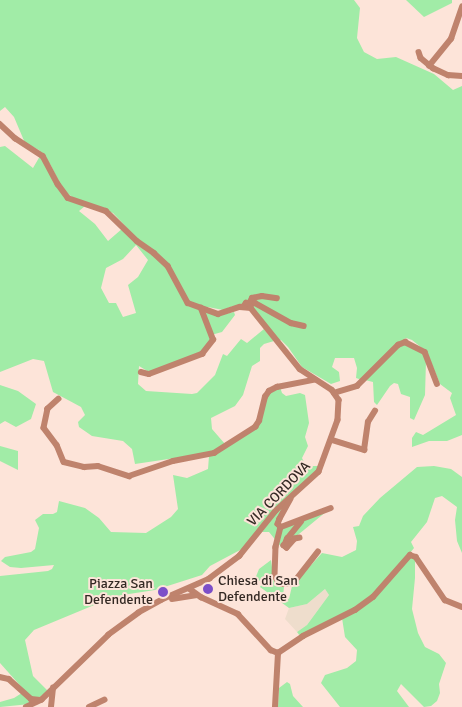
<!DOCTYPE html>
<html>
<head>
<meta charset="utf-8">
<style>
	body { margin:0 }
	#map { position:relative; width:462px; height:707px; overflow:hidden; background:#fde4d9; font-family:Signika,sans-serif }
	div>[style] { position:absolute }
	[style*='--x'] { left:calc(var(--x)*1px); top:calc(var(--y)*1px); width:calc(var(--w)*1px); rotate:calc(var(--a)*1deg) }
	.industrial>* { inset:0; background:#edc }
	.green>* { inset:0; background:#a1eca7 }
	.minor>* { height:5.5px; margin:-2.75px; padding:0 2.75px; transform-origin:2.75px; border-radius:2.75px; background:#bf836d }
	.dots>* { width:14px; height:14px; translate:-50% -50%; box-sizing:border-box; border:2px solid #fde4d9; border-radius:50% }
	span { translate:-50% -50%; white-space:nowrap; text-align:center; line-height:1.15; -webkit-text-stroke:4px #fde4d9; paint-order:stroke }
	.street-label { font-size:14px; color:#342924 }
	.poi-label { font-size:14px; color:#342924 }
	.left { translate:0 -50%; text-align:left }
	.right { translate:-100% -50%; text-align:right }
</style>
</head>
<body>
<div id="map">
	<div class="industrial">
		<div style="clip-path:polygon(325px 589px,329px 595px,307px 625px,297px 632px,285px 619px,289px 608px,307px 604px)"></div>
	</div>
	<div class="green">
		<div style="clip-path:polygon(evenodd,0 0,354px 0,360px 8px,357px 38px,364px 52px,377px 59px,396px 57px,434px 74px,453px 90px,462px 86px,462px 435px,447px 441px,429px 441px,412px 447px,412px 438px,416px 432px,423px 435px,456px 415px,450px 398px,452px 393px,440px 384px,427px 352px,412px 340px,406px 338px,398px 344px,362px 380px,356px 378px,357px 368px,354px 358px,335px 358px,332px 367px,339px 372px,340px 381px,331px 384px,302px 367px,288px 347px,281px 340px,277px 341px,252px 307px,246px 305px,234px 308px,233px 306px,223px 310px,208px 307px,206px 311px,220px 315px,234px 312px,235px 315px,222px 332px,211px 335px,212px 340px,197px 356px,149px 372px,139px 366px,138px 384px,146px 391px,192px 394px,197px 393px,215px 375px,223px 354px,227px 356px,241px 339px,247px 343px,264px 329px,274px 341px,264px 344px,260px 348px,260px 361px,252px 366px,243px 395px,235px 406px,211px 418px,212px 429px,225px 444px,209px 453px,135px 464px,132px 449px,123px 441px,92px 436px,79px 427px,78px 422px,85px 415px,81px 407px,53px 392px,44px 361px,33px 359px,0 372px,0 147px,5px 146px,33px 168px,40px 156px,62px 193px,71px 201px,85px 206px,79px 211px,95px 224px,108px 241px,123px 228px,148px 250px,113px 213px,75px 199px,64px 191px,50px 164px,39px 150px,25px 143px,14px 117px,5px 107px,0 111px,0 0,136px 245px,148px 260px,138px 277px,128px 285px,136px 313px,123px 317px,116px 303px,109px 303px,101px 288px,106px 268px,123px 259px,136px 245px)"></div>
		<div style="clip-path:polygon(406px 0,452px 0,452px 3px,424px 17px)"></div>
		<div style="clip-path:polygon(403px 343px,424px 352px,426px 361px,425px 395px,414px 420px,410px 418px,410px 397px,401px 394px,398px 384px,394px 383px,390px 386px,377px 405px,374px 402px,373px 382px,365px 380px)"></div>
		<div style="clip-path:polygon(0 385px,18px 391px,36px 404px,31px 419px,16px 427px,5px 421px,0 424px)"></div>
		<div style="clip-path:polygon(280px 387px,282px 393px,286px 396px,300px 393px,305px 395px,309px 423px,305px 437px,308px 446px,302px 458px,306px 466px,321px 466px,315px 474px,275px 510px,242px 549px,210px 566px,202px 575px,155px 590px,116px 596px,34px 630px,25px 640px,33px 676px,48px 691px,30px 704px,0 707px,0 702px,14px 698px,25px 691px,0 663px,0 576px,48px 571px,52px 569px,54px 565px,21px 568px,10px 567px,1px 561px,5px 557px,31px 552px,35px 549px,39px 528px,35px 520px,43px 514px,53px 514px,57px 512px,59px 501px,85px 508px,99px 518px,111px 532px,146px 533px,171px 517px,178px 509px,173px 475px,187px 478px,208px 469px,209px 456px,256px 427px,267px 395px)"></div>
		<div style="clip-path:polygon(0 446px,18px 451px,18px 470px,0 461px)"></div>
		<div style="clip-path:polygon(434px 466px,451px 469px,462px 477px,462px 553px,457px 541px,455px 520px,457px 507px,442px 496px,435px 498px,427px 522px,411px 542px,414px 548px,387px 582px,354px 609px,300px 636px,297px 632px,307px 625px,329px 595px,325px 589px,307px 604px,289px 608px,260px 587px,263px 582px,255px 579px,259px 569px,271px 560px,274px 581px,284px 587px,283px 596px,289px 599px,292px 586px,322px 553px,342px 557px,356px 550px,357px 541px,353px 527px,359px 526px,363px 516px,380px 498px,417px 467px)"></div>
		<div style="clip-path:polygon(288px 505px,276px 520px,278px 526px,327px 511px,282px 548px,269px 532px,262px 532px,277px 512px)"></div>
		<div style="clip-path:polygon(411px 556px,415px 559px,415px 578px,412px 609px,418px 633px,425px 647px,439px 654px,446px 663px,439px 684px,440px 693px,437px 701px,431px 706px,424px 707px,401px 684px,397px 691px,409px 707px,340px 707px,321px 683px,325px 675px,347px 668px,356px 661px,357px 650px,345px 637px,342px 618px,374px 598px)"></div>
		<div style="clip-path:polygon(287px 682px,290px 684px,293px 696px,303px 707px,278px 707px,279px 688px)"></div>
	</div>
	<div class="minor">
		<div style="--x:419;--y:52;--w:6;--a:72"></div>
		<div style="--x:421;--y:58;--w:16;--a:40"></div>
		<div style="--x:433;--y:68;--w:17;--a:25"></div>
		<div style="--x:448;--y:75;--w:14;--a:4"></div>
		<div style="--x:429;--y:66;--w:35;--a:-51"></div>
		<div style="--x:451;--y:39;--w:34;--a:-71"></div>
		<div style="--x:0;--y:124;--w:21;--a:43"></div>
		<div style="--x:15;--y:138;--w:33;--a:33"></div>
		<div style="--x:43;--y:156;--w:32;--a:62"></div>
		<div style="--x:58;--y:184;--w:17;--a:54"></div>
		<div style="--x:68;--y:198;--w:40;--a:18.9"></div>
		<div style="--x:106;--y:211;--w:43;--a:44.1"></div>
		<div style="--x:137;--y:241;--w:21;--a:35"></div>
		<div style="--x:154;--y:253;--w:19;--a:43"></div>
		<div style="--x:168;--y:266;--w:42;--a:61.6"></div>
		<div style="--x:188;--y:303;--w:32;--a:20"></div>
		<div style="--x:218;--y:314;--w:23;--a:-18"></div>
		<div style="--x:240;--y:307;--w:11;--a:5"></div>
		<div style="--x:251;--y:308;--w:78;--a:51.2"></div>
		<div style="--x:300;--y:369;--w:38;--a:33"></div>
		<div style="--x:332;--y:390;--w:12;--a:55"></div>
		<div style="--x:339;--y:400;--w:20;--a:93"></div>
		<div style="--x:338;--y:420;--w:55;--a:110.1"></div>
		<div style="--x:319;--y:472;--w:58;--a:137.8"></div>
		<div style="--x:276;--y:511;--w:58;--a:128.7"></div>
		<div style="--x:240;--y:556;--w:38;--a:143"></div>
		<div style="--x:210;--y:579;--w:52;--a:156.4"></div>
		<div style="--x:162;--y:600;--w:26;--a:151"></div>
		<div style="--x:139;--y:613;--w:37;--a:144"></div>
		<div style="--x:109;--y:635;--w:93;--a:135.9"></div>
		<div style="--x:42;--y:700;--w:17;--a:155"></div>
		<div style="--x:250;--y:302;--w:4;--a:-63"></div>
		<div style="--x:252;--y:298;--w:10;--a:-11"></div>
		<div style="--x:262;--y:296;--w:15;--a:8"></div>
		<div style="--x:243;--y:307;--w:5;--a:-53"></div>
		<div style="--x:246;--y:303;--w:9;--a:0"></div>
		<div style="--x:255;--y:303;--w:41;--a:29.1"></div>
		<div style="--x:291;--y:323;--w:13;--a:13"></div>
		<div style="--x:141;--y:372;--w:8;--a:14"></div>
		<div style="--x:149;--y:374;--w:57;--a:-20.7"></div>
		<div style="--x:202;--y:354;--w:18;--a:-52"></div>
		<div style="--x:213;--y:340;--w:34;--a:-111"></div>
		<div style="--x:334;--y:393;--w:24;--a:-17"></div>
		<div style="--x:357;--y:386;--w:58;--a:-45"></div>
		<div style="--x:398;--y:345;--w:8;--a:-23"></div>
		<div style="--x:405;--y:342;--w:22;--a:27"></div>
		<div style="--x:425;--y:352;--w:34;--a:69"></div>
		<div style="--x:59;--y:399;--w:15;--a:138"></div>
		<div style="--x:48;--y:409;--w:19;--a:102"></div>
		<div style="--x:44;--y:428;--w:21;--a:53"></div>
		<div style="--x:57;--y:445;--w:18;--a:68"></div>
		<div style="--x:64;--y:462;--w:21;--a:14"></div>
		<div style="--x:84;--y:467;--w:14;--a:-4"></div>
		<div style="--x:98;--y:466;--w:33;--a:18"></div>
		<div style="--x:129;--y:476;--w:46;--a:-18.8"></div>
		<div style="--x:173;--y:461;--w:42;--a:-11"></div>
		<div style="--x:214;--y:453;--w:49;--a:-32.4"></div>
		<div style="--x:255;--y:427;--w:7;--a:-56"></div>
		<div style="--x:259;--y:421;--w:25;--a:-76"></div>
		<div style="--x:265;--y:397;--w:7;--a:-56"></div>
		<div style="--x:269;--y:391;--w:9;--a:-27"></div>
		<div style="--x:277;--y:387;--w:38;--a:-11"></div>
		<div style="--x:332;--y:440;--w:34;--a:17"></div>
		<div style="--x:364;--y:450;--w:28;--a:-82"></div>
		<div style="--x:368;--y:422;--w:13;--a:-58"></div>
		<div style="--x:291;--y:499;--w:23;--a:119"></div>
		<div style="--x:280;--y:519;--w:5;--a:112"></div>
		<div style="--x:278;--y:524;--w:4;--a:45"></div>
		<div style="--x:281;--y:527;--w:53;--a:-20.8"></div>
		<div style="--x:281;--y:527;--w:21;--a:104"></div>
		<div style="--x:276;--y:547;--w:29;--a:92"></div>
		<div style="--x:275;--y:576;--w:9;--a:58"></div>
		<div style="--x:280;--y:584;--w:11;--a:0"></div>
		<div style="--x:291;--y:584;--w:5;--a:-37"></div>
		<div style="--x:295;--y:581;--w:37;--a:-52"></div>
		<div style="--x:300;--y:538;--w:5;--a:169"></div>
		<div style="--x:295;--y:539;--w:12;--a:132"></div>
		<div style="--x:287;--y:548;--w:4;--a:-146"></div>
		<div style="--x:284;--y:546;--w:8;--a:-67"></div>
		<div style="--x:287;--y:539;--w:22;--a:-51"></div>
		<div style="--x:190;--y:589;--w:14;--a:36"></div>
		<div style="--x:201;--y:597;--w:41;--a:24.7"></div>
		<div style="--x:238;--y:614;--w:49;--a:47.5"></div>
		<div style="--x:271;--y:650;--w:8;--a:23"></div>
		<div style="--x:278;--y:653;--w:30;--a:-34"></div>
		<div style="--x:303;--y:636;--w:58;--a:-26.6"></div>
		<div style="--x:355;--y:610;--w:22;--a:-36"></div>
		<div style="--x:373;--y:597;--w:56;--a:-48.6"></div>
		<div style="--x:410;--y:555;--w:6;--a:18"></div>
		<div style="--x:416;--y:557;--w:52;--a:56"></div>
		<div style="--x:445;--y:600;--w:18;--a:22"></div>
		<div style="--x:172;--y:599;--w:25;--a:-9"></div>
		<div style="--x:0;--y:677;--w:9;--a:13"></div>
		<div style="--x:9;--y:679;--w:30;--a:42"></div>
		<div style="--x:31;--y:699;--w:9;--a:6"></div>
		<div style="--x:51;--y:707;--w:19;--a:-84"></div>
		<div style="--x:89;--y:707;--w:17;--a:-25"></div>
		<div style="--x:275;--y:707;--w:54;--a:-86.8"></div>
	</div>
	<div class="dots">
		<div style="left:208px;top:589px;background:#7c4fc8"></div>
		<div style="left:163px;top:592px;background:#7c4fc8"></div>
	</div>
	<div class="street-label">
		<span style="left:279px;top:494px;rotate:-46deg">VIA CORDOVA</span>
	</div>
	<div class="poi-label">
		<span class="left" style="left:218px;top:589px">Chiesa di San<br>Defendente</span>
		<span class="right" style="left:153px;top:592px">Piazza San<br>Defendente</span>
	</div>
</div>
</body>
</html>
